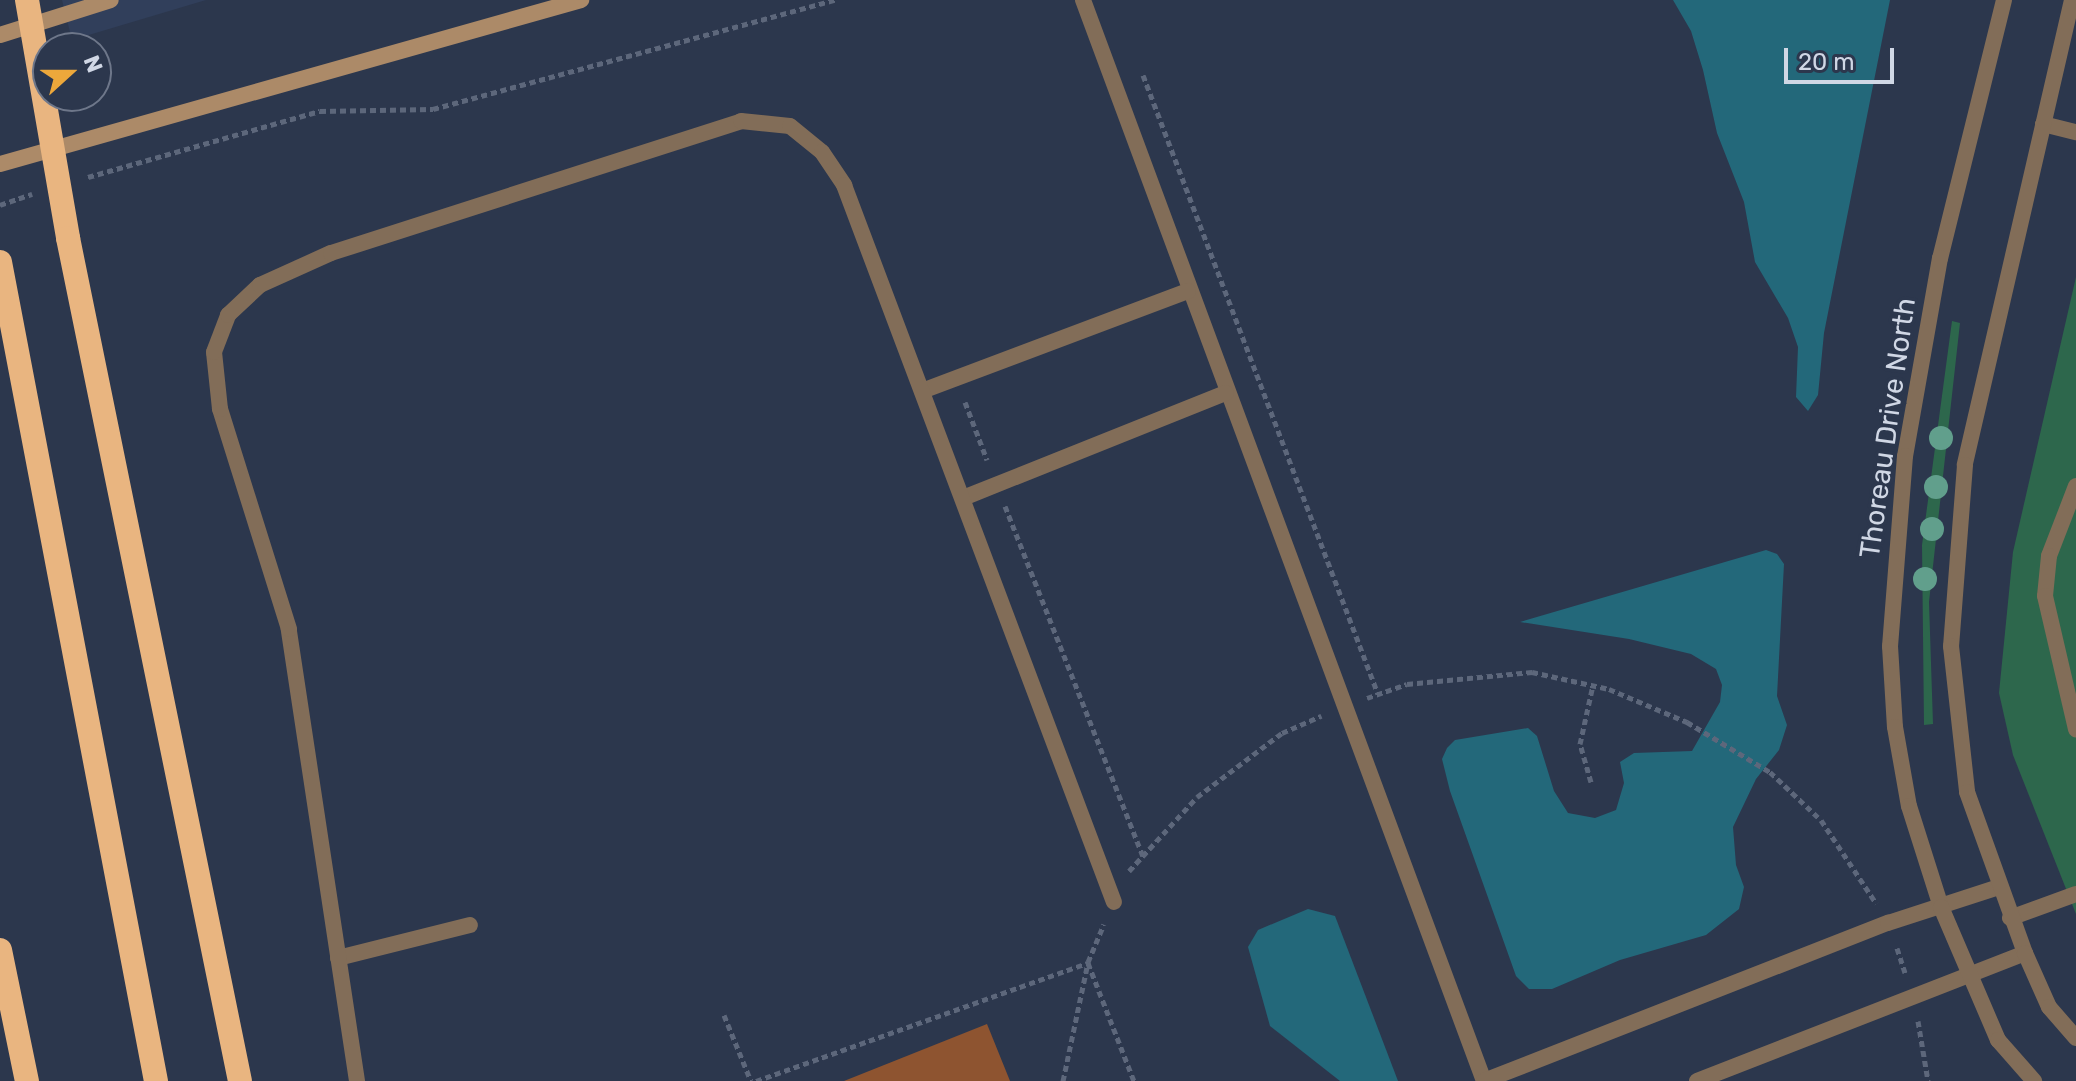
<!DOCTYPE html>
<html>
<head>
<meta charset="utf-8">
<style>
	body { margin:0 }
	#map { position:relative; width:2076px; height:1081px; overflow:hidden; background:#2c374d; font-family:Rubik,sans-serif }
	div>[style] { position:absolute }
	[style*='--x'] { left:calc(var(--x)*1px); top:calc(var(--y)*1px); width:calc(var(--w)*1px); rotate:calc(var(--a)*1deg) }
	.built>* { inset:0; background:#313f5b }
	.green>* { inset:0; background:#2d674c }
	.water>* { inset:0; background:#23687a }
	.building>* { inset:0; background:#8e5430 }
	.path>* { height:5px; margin-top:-2.5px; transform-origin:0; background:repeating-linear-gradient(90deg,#5d677b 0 6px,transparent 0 10px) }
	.service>* { height:16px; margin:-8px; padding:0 8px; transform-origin:8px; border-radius:8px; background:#826d58 }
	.minor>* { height:16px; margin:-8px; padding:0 8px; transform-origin:8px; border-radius:8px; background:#826d58 }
	.secondary>* { height:16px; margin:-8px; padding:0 8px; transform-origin:8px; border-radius:8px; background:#ac8a68 }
	.motorway>* { height:24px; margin:-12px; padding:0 12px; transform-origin:12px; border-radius:12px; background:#e9b580 }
	.trees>* { width:24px; height:24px; margin:-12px; border-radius:50%; background:#619f8c }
	span { translate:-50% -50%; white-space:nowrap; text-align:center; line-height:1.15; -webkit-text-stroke:7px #2c374d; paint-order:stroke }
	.street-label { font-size:28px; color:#d0d7e5 }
	.north { position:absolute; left:32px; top:32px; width:80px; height:80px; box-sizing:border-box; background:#2c374d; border:2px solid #6e778a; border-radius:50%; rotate:69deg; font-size:22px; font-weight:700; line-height:32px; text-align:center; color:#d0d7e5 }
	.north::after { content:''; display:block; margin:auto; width:28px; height:36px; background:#eda83b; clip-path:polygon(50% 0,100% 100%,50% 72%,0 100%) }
	.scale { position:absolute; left:1784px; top:48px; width:110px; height:36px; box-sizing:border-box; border:4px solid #d0d7e5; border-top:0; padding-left:10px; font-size:24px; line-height:28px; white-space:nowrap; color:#d0d7e5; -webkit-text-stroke:6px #2c374d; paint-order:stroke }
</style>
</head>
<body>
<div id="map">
	<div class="built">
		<div style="clip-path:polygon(62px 0,206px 0,72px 40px)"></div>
	</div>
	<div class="green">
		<div style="clip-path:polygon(2076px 277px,2076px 914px,2013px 755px,1999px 693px,2013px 552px)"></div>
		<div style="clip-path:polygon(1952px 321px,1960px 323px,1929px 602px,1933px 724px,1924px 725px,1922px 545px)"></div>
	</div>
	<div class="water">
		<div style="clip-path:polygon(1673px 0,1890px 0,1824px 333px,1818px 395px,1808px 411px,1796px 397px,1798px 347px,1788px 318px,1755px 262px,1744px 202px,1717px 133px,1703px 70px,1691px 31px)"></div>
		<div style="clip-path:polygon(1766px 550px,1777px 554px,1784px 564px,1777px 696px,1787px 725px,1779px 750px,1756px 779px,1733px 827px,1736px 865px,1744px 887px,1739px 909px,1706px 935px,1620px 960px,1552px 989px,1529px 989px,1516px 976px,1450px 791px,1442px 759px,1447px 748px,1455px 740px,1528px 728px,1537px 736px,1554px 791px,1568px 813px,1595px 818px,1616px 810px,1624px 783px,1620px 762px,1634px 753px,1692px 751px,1720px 702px,1722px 685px,1716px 669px,1691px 654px,1629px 639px,1520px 622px)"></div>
		<div style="clip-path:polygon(1308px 909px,1335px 916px,1398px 1081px,1340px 1081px,1270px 1026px,1248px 947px,1258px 930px)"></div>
	</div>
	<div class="building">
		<div style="clip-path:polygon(987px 1024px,1010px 1081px,844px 1081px)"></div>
	</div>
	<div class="path">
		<div style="--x:1143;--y:75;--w:662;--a:69.21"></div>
		<div style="--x:88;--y:177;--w:241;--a:-15.9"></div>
		<div style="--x:320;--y:111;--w:113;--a:-1"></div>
		<div style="--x:433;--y:109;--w:417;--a:-15.2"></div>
		<div style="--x:0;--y:205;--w:34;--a:-19"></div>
		<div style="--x:965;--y:402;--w:62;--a:69.2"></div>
		<div style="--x:1005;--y:506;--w:376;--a:68.5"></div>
		<div style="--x:1367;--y:698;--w:42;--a:-19.3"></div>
		<div style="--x:1407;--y:684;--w:126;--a:-5.5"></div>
		<div style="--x:1532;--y:672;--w:79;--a:12.4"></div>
		<div style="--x:1609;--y:689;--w:85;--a:22.9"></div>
		<div style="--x:1687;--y:722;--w:97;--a:31.1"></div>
		<div style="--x:1770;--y:772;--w:70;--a:43.3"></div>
		<div style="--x:1821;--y:820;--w:100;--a:56.5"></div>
		<div style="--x:1591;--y:782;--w:40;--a:-106"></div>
		<div style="--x:1580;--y:744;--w:60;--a:-77.6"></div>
		<div style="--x:1129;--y:871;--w:100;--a:-47.4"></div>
		<div style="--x:1197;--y:797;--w:106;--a:-37"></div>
		<div style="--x:1282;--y:733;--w:43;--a:-23.6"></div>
		<div style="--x:1897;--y:948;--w:26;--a:72"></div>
		<div style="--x:1088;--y:963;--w:127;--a:68.7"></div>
		<div style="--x:724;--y:1015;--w:71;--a:67.8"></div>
		<div style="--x:1918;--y:1021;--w:61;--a:80.5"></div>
		<div style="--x:756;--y:1081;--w:351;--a:-19.6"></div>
		<div style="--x:1063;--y:1081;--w:122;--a:-78.1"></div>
		<div style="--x:1088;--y:962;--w:41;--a:-67.2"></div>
	</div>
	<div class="service">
		<div style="--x:1083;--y:0;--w:1153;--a:69.65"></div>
		<div style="--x:2043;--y:124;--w:34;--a:14"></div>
		<div style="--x:922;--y:391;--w:284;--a:-20.6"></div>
		<div style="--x:2076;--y:486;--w:75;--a:111.1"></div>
		<div style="--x:2049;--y:556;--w:40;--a:95.7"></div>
		<div style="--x:2045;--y:596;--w:137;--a:76.9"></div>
		<div style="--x:963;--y:498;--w:283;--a:-21.8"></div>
		<div style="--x:2010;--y:918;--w:70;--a:-20"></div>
		<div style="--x:338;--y:958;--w:136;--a:-14"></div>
		<div style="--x:357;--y:1081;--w:457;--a:-98.6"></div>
		<div style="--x:289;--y:629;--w:231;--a:-107.4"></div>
		<div style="--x:220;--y:409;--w:57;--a:-96"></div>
		<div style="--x:214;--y:352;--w:40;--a:-69"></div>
		<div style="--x:228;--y:315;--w:44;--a:-43.2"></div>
		<div style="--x:260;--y:285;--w:78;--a:-24.3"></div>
		<div style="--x:331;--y:253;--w:431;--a:-17.8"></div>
		<div style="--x:741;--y:121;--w:49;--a:5.8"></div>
		<div style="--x:790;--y:126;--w:41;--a:39.1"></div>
		<div style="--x:822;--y:152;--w:40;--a:56"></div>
		<div style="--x:844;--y:185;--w:766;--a:69.37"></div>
		<div style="--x:1484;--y:1081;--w:434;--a:-21.4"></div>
		<div style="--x:1888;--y:923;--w:117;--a:-18"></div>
		<div style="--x:1697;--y:1081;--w:352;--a:-21.3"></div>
	</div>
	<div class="minor">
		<div style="--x:2004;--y:0;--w:266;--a:103.9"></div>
		<div style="--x:1940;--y:258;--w:201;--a:100"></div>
		<div style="--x:1905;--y:456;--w:191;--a:94.5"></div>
		<div style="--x:1890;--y:646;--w:81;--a:86.5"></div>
		<div style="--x:1895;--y:727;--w:80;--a:80"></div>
		<div style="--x:1909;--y:806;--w:106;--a:72.4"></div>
		<div style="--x:1941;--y:907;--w:145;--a:66.8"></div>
		<div style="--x:1998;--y:1040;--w:55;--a:48.7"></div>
		<div style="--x:2072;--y:0;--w:477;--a:103"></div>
		<div style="--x:1965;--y:465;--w:182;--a:94.4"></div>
		<div style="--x:1951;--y:646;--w:147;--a:83.7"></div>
		<div style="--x:1967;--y:792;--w:171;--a:70.2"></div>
		<div style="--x:2025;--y:953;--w:59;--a:66"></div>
		<div style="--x:2049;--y:1007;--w:41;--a:48.9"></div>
	</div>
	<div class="secondary">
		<div style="--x:0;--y:35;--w:116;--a:-17.5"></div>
		<div style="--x:0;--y:164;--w:604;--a:-15.76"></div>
	</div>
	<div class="motorway">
		<div style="--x:27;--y:0;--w:242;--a:80.2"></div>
		<div style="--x:68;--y:238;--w:860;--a:78.47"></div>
		<div style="--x:0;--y:262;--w:834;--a:79.22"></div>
		<div style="--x:0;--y:950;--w:134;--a:78.4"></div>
	</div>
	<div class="trees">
		<div style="left:1941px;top:438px"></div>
		<div style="left:1936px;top:487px"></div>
		<div style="left:1932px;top:529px"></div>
		<div style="left:1925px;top:579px"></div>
	</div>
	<div class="street-label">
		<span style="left:1888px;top:428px;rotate:-82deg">Thoreau Drive North</span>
	</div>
	<div class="north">N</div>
	<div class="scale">20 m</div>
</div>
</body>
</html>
